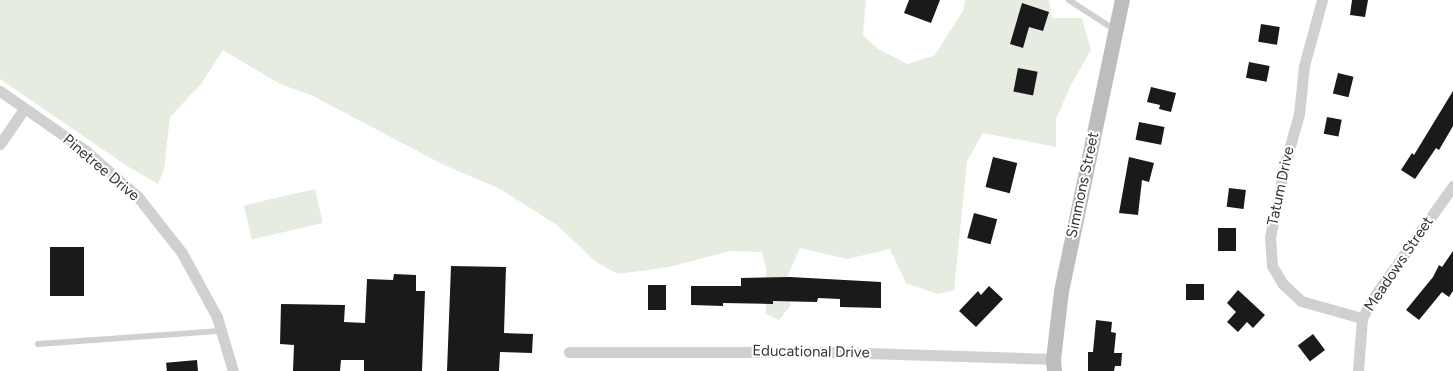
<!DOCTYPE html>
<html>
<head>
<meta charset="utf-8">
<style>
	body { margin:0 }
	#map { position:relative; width:1453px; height:371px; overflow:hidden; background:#fff; font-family:Figtree,sans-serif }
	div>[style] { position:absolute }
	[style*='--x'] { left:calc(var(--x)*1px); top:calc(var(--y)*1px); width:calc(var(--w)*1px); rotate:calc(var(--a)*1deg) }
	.green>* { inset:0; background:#e6ecdf; transform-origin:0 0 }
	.building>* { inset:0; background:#1a1a1a; transform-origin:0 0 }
	.lane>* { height:5.5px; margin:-2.75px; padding:0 2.75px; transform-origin:2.75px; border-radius:2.75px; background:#d0d0d0 }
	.street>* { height:11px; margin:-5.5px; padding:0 5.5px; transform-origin:5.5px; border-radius:5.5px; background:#d0d0d0 }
	.secondary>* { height:15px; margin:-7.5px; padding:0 7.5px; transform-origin:7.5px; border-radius:7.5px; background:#bdbdbd }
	span { translate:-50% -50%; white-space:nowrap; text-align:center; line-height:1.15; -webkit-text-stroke:4px #fff; paint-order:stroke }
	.street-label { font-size:15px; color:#333 }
</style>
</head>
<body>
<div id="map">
	<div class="green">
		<div style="clip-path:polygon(0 0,866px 0,863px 35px,878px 49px,907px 64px,934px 56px,963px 11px,965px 0,1049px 0,1052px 18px,1082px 18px,1091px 50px,1071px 85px,1056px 119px,1056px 147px,983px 133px,967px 161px,954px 290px,938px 294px,906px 283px,890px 249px,847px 259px,800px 248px,786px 280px,791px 305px,779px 320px,766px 314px,766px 269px,762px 252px,730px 251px,669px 267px,618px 274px,596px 262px,557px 225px,500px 189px,442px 164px,313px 96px,280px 84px,223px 50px,201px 84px,170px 117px,164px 169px,158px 184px,127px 166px,0 79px)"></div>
		<div style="left:315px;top:189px;width:35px;height:73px;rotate:77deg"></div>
	</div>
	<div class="building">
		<div style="clip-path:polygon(909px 0,940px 0,931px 23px,904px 13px)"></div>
		<div style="clip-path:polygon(1352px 0,1368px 0,1365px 17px,1350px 15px)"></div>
		<div style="clip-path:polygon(1022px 3px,1049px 12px,1043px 31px,1029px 27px,1023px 48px,1010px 44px)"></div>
		<div style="left:1261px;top:24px;width:19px;height:18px;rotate:9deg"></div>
		<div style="left:1249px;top:62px;width:21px;height:16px;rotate:11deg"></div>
		<div style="left:1018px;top:68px;width:20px;height:24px;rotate:11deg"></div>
		<div style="left:1338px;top:73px;width:16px;height:21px;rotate:14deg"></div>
		<div style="clip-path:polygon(1151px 87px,1176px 93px,1171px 112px,1159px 109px,1160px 105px,1147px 102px)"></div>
		<div style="clip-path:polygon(1453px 91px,1453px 126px,1439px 150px,1436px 148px,1415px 179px,1401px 170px,1412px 153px,1414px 155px)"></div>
		<div style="left:1327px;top:117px;width:15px;height:17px;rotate:11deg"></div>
		<div style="left:1139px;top:122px;width:26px;height:18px;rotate:11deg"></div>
		<div style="left:993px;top:157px;width:25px;height:31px;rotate:14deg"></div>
		<div style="clip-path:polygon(1129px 157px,1154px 163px,1149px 182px,1142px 180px,1138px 215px,1119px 213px)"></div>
		<div style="left:1229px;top:188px;width:17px;height:19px;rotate:7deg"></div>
		<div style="left:974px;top:213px;width:24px;height:26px;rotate:15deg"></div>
		<div style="left:1236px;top:228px;width:23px;height:18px;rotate:90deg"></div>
		<div style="left:50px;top:247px;width:34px;height:49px"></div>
		<div style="clip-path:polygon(1453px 251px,1453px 291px,1449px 297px,1442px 292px,1419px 320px,1406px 310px,1433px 277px,1439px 265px,1442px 267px)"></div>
		<div style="clip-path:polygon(451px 266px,506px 267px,504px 333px,533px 334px,532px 353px,500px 352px,499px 371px,447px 371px)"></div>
		<div style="clip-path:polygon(394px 274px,416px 275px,416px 291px,425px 291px,422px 371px,364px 371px,364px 360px,341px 360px,340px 371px,293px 371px,294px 345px,280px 344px,281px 304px,345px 305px,344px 322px,365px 323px,367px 279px,393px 280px)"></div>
		<div style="clip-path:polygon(790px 277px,881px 282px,881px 308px,840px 307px,840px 299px,818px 298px,817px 302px,773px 301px,773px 304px,723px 303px,723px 306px,691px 305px,691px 286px,741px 286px,741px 278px)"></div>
		<div style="left:1186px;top:284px;width:18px;height:16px"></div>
		<div style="left:648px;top:285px;width:18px;height:25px"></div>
		<div style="clip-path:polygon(989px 286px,1003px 299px,976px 327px,959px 311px,978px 291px,981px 295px)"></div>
		<div style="clip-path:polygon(1238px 290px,1265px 315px,1253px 328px,1247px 322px,1238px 332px,1227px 322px,1236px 312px,1227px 303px)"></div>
		<div style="clip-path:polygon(1096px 320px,1112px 322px,1111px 332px,1116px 333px,1114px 353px,1122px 353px,1121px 366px,1115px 366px,1114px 371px,1088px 371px,1088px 352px,1093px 352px)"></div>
		<div style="left:1313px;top:334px;width:20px;height:19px;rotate:53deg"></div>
		<div style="left:197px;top:360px;width:11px;height:31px;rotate:85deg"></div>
	</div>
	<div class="lane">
		<div style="--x:1069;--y:0;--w:54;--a:32.8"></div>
		<div style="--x:38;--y:344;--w:183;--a:-4.1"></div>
	</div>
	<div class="street">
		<div style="--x:1322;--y:0;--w:68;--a:105.3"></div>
		<div style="--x:1304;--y:66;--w:48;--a:95.9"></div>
		<div style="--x:1299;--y:114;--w:48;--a:105.8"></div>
		<div style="--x:1286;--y:160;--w:79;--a:101.7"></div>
		<div style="--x:1270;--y:237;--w:29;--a:86"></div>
		<div style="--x:1272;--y:266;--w:21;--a:59"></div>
		<div style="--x:1283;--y:284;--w:25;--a:43"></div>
		<div style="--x:1301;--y:301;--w:63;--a:15.6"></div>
		<div style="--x:0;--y:91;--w:105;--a:34.9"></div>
		<div style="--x:86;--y:151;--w:69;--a:41.5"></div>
		<div style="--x:138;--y:197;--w:71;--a:51.8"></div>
		<div style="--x:182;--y:253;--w:73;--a:61.3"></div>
		<div style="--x:217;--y:317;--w:56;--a:73.5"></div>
		<div style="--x:0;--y:144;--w:42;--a:-55.6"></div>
		<div style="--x:569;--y:352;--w:264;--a:0"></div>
		<div style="--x:833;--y:352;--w:220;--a:1.8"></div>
		<div style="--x:1358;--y:371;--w:53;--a:-85.7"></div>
		<div style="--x:1362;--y:318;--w:23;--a:-61"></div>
		<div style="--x:1373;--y:298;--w:138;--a:-54.5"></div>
	</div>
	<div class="secondary">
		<div style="--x:1054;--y:371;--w:12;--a:-95"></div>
		<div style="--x:1053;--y:359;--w:68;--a:-83.3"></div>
		<div style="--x:1061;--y:291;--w:297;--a:-78.2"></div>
	</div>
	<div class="street-label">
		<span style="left:101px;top:168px;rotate:40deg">Pinetree Drive</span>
		<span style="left:1083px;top:185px;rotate:-78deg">Simmons Street</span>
		<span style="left:1281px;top:186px;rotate:-78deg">Tatum Drive</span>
		<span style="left:1399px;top:264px;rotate:-56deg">Meadows Street</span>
		<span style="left:811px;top:352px;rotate:1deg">Educational Drive</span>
	</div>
</div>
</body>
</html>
